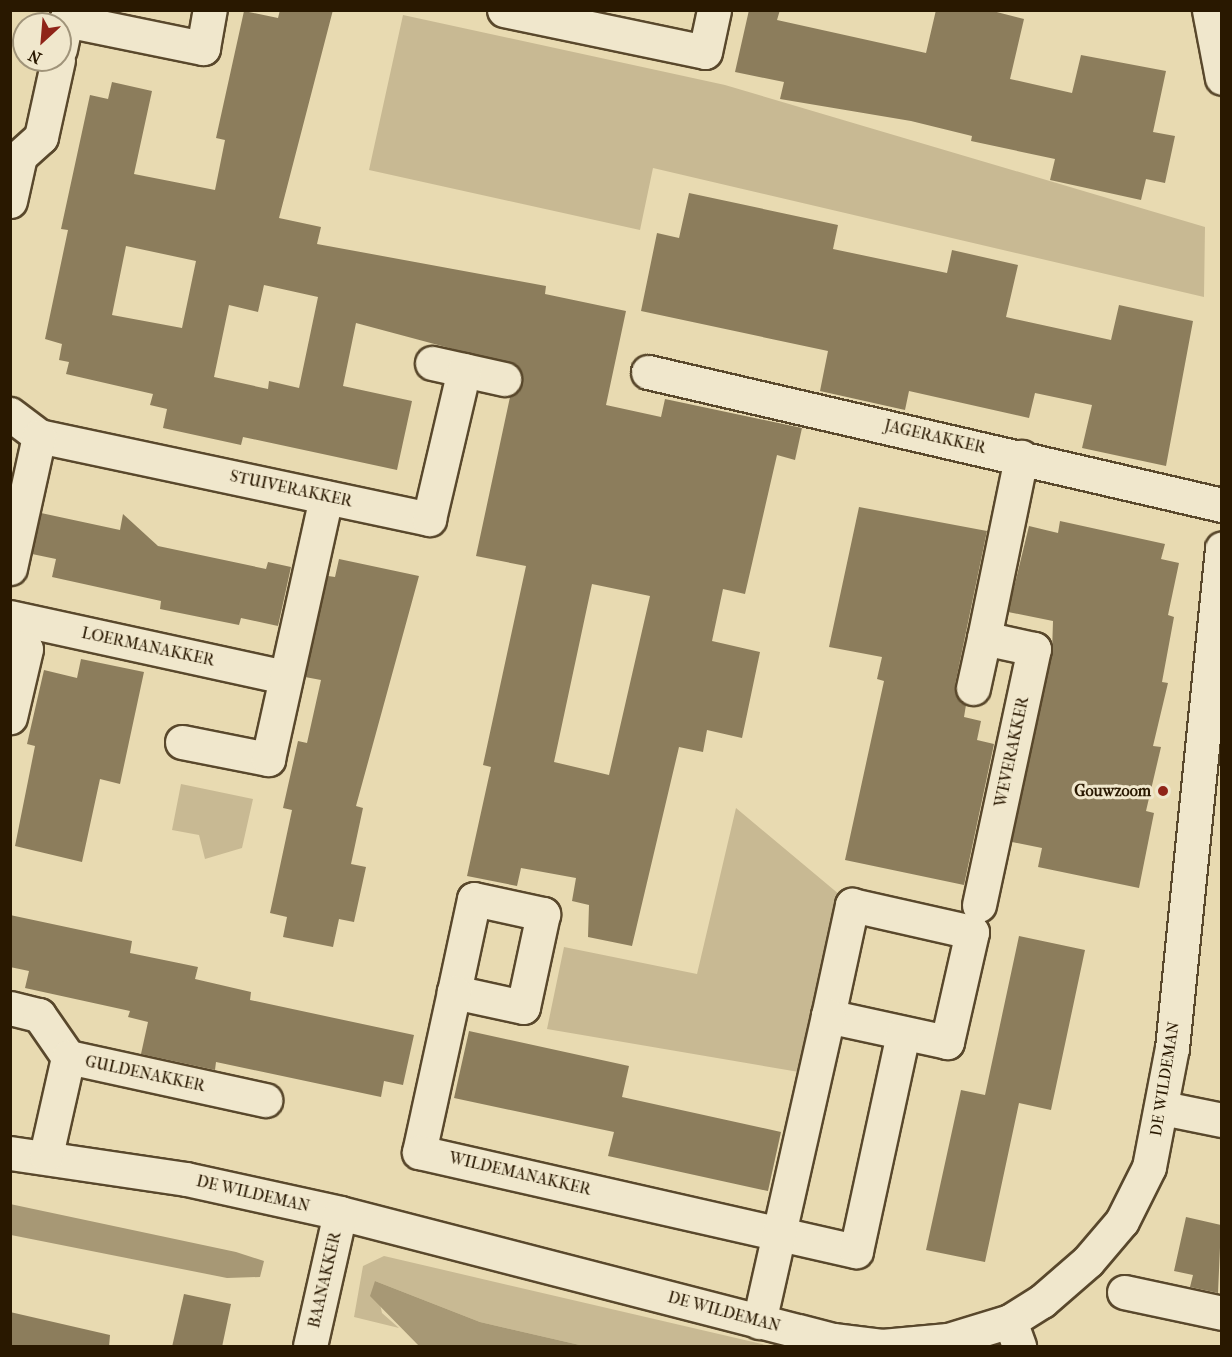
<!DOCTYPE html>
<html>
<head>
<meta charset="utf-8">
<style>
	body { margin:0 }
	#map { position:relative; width:1232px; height:1357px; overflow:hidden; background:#e8dab1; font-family:"IM FELL French Canon",serif }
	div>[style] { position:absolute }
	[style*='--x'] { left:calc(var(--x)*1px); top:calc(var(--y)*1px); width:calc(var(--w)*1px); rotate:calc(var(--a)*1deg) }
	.green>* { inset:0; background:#c8b993 }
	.water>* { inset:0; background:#a79875 }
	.building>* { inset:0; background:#8c7d5c }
	.roads { filter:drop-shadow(2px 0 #59482c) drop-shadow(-2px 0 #59482c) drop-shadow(0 2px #59482c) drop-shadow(0 -2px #59482c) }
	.minor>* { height:33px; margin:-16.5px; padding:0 16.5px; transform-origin:16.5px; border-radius:16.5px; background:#f0e7cc }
	.dots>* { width:16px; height:16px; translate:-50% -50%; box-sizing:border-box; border:3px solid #f0e7cc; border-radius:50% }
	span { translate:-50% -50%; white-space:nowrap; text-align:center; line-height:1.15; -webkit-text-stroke:6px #f0e7cc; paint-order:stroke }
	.street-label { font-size:16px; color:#291800 }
	.poi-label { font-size:16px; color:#291800; font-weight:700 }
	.right { translate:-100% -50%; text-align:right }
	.frame { position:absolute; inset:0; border:12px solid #291800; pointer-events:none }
	.north { position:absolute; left:12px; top:12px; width:60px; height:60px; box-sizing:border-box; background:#f0e7cc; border:2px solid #a0947a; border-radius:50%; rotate:206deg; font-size:16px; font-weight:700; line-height:24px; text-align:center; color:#291800 }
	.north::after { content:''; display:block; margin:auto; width:21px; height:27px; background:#8f2418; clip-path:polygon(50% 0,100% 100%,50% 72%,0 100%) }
</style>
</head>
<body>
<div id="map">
	<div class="green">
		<div style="clip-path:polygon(403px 15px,725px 85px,1205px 227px,1204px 297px,653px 168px,640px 230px,369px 170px)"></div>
		<div style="clip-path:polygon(181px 784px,253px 799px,242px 848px,205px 859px,199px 835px,172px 830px)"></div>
		<div style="clip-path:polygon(736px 808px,840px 895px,799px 1072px,547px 1029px,564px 947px,697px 974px)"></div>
		<div style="clip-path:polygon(384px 1256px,770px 1346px,584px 1346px,480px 1322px,375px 1281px,382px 1313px,399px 1328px,354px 1317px,363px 1266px)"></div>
	</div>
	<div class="water">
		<div style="clip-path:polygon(10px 1204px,236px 1252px,264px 1261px,260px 1277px,227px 1278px,11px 1235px)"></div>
		<div style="clip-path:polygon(375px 1281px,480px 1322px,584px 1346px,419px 1346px,370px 1296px)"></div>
	</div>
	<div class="building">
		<div style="clip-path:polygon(evenodd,280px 10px,333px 10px,279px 218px,321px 227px,317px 244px,546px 286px,545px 294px,626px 311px,606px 405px,661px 417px,665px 399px,802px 428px,795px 460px,777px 455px,745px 594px,723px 589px,712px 641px,760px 652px,742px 738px,707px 730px,703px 752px,679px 747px,632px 946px,588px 937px,589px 905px,572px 901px,576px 878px,521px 868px,517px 886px,467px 876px,491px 767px,483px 765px,526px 566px,476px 556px,510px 397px,522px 382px,517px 366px,356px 323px,343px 386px,412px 401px,397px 470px,243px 437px,241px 445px,163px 428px,167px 409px,150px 405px,153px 394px,66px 374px,69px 362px,59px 360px,62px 344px,45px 339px,68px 230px,61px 229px,90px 95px,108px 99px,112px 82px,152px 91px,134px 174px,215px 190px,225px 140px,216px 138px,244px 11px,278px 18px,280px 10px,126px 246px,196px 261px,182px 328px,112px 315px,126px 246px,280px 10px,264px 285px,318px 297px,299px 388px,269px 381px,268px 389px,214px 377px,229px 305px,258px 312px,264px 285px,280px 10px,592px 584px,650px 596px,609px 775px,554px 762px,592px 584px)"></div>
		<div style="clip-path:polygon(749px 10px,780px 10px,777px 20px,926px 53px,936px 10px,989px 10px,1024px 19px,1010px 79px,1072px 93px,1081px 55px,1166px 71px,1153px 132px,1175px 136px,1165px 183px,1146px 179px,1141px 200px,1050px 180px,1055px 159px,971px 141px,972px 136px,911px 121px,780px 99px,784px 82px,735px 72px)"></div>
		<div style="clip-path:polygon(689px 193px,838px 225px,833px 249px,947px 273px,952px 250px,1018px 265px,1006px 317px,1111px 340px,1119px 305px,1193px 321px,1166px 466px,1082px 448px,1092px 405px,1035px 393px,1029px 418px,909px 391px,905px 410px,820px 391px,828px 351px,641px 311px,657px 233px,679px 238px)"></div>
		<div style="clip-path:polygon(859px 507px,987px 531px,955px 685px,966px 705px,964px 717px,981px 721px,977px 740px,994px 744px,964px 885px,845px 860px,884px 681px,877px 679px,882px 657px,829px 647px)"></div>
		<div style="clip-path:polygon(41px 513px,120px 530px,123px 514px,158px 546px,266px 569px,268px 562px,291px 567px,278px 626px,241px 618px,239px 625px,160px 609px,161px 601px,52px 577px,56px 559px,32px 554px)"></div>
		<div style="clip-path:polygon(1060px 521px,1165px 544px,1161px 559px,1179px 563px,1168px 615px,1174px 617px,1162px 682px,1168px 683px,1153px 746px,1161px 747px,1146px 811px,1154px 813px,1139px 888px,1038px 867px,1042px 848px,1012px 842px,1052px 653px,1053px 621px,1008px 612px,1029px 526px,1058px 533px)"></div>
		<div style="clip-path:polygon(339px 559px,419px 576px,356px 806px,363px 808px,351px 864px,366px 867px,354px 922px,339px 919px,333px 947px,283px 937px,287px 917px,270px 913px,292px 810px,283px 808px,298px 741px,307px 743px,321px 680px,305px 677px,328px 576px,335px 577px)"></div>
		<div style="clip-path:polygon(81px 659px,144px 672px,120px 784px,100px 779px,82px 862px,15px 846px,35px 746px,27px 744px,44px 670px,77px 678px)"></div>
		<div style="clip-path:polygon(10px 915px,132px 941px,130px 953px,198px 967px,195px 979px,251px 992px,250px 1000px,414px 1035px,403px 1085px,384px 1081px,381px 1097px,216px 1062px,215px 1070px,141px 1054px,148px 1022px,128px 1017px,130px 1011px,25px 988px,29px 971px,10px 967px)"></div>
		<div style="clip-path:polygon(1019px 936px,1085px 950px,1051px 1110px,1019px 1103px,985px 1262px,926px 1250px,961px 1090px,985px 1095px)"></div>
		<div style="clip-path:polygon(469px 1031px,629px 1066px,622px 1097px,781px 1132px,768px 1191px,608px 1156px,614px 1132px,454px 1098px)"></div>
		<div style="clip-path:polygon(1186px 1217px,1221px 1225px,1218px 1293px,1190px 1287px,1193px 1275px,1174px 1271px)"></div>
		<div style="clip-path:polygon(184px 1294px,231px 1304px,222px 1347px,172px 1347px)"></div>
		<div style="clip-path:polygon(10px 1312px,110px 1335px,109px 1347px,10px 1347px)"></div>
	</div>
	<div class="roads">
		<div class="minor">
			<div style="--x:504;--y:10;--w:205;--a:11.8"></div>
			<div style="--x:705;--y:52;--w:43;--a:-77.9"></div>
			<div style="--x:1209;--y:10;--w:69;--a:79.2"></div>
			<div style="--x:60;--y:49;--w:30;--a:-78"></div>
			<div style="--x:66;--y:20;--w:140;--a:11.6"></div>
			<div style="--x:203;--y:48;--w:39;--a:-80"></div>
			<div style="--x:10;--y:201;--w:46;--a:-77.5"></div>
			<div style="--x:20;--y:156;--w:28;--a:-42"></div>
			<div style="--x:41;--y:137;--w:79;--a:-77.6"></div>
			<div style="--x:432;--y:363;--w:74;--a:12.5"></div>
			<div style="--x:648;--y:372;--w:589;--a:13.05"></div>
			<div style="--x:10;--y:414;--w:36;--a:37"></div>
			<div style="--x:39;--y:436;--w:399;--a:12"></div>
			<div style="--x:429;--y:519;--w:153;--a:-76.8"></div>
			<div style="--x:10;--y:568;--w:135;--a:-77.6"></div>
			<div style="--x:10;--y:617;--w:282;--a:12.3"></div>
			<div style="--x:10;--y:646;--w:16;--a:11"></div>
			<div style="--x:26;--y:649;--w:70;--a:103.2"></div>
			<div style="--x:973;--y:688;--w:51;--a:-77.6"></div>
			<div style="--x:182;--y:742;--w:88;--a:11.2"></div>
			<div style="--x:268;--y:759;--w:268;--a:-77.5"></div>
			<div style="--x:852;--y:905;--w:123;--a:12.7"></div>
			<div style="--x:972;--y:932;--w:113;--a:102.8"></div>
			<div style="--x:947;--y:1042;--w:122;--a:-167.7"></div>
			<div style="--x:828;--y:1016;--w:114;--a:-77.8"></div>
			<div style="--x:979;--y:905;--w:262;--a:-77.9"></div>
			<div style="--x:1034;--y:649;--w:51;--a:-167.6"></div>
			<div style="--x:984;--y:638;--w:185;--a:-78.4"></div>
			<div style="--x:454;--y:992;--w:95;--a:-77.9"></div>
			<div style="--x:474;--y:899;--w:71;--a:12.3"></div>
			<div style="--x:543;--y:914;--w:95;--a:102.1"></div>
			<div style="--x:523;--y:1007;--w:71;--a:-167.7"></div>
			<div style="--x:454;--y:992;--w:164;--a:102.3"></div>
			<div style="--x:419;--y:1152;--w:448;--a:12.8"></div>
			<div style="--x:856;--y:1251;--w:223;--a:-77.8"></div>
			<div style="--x:10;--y:1008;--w:30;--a:14"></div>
			<div style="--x:39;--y:1015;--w:51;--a:55.4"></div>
			<div style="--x:68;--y:1057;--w:202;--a:12.3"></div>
			<div style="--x:1163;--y:1108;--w:60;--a:11.5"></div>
			<div style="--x:10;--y:1153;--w:178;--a:8.4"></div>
			<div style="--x:186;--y:1179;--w:158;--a:12.4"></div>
			<div style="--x:340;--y:1213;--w:509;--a:14.45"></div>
			<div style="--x:833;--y:1340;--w:49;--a:7"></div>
			<div style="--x:882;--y:1346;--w:66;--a:-5.2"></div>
			<div style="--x:948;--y:1340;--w:65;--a:-17"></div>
			<div style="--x:1010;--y:1321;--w:38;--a:-32"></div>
			<div style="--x:1042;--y:1301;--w:61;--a:-41"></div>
			<div style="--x:1088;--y:1261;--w:52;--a:-49.6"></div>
			<div style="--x:1122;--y:1221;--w:60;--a:-63.4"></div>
			<div style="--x:1149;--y:1167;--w:121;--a:-79.1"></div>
			<div style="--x:1172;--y:1048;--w:502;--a:-84.29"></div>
			<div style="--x:46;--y:1155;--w:100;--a:-77.3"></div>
			<div style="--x:1124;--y:1292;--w:100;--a:12.1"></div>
			<div style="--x:1010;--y:1321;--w:27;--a:70"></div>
			<div style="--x:759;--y:1322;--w:314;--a:-77.3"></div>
			<div style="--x:310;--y:1346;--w:136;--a:-77.3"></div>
		</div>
	</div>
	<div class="dots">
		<div style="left:1163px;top:791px;background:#8f2418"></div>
	</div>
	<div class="street-label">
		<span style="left:935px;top:437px;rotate:13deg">JAGERAKKER</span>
		<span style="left:291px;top:489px;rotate:12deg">STUIVERAKKER</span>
		<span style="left:148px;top:647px;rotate:12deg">LOERMANAKKER</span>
		<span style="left:1012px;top:752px;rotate:-78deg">WEVERAKKER</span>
		<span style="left:145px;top:1074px;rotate:12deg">GULDENAKKER</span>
		<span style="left:1165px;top:1079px;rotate:-81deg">DE WILDEMAN</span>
		<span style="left:520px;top:1174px;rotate:13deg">WILDEMANAKKER</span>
		<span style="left:253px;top:1194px;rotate:13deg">DE WILDEMAN</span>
		<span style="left:325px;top:1280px;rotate:-77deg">BAANAKKER</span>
		<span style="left:724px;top:1312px;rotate:15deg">DE WILDEMAN</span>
	</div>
	<div class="poi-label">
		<span class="right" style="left:1151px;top:791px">Gouwzoom</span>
	</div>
	<div class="frame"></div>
	<div class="north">N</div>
</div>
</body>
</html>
